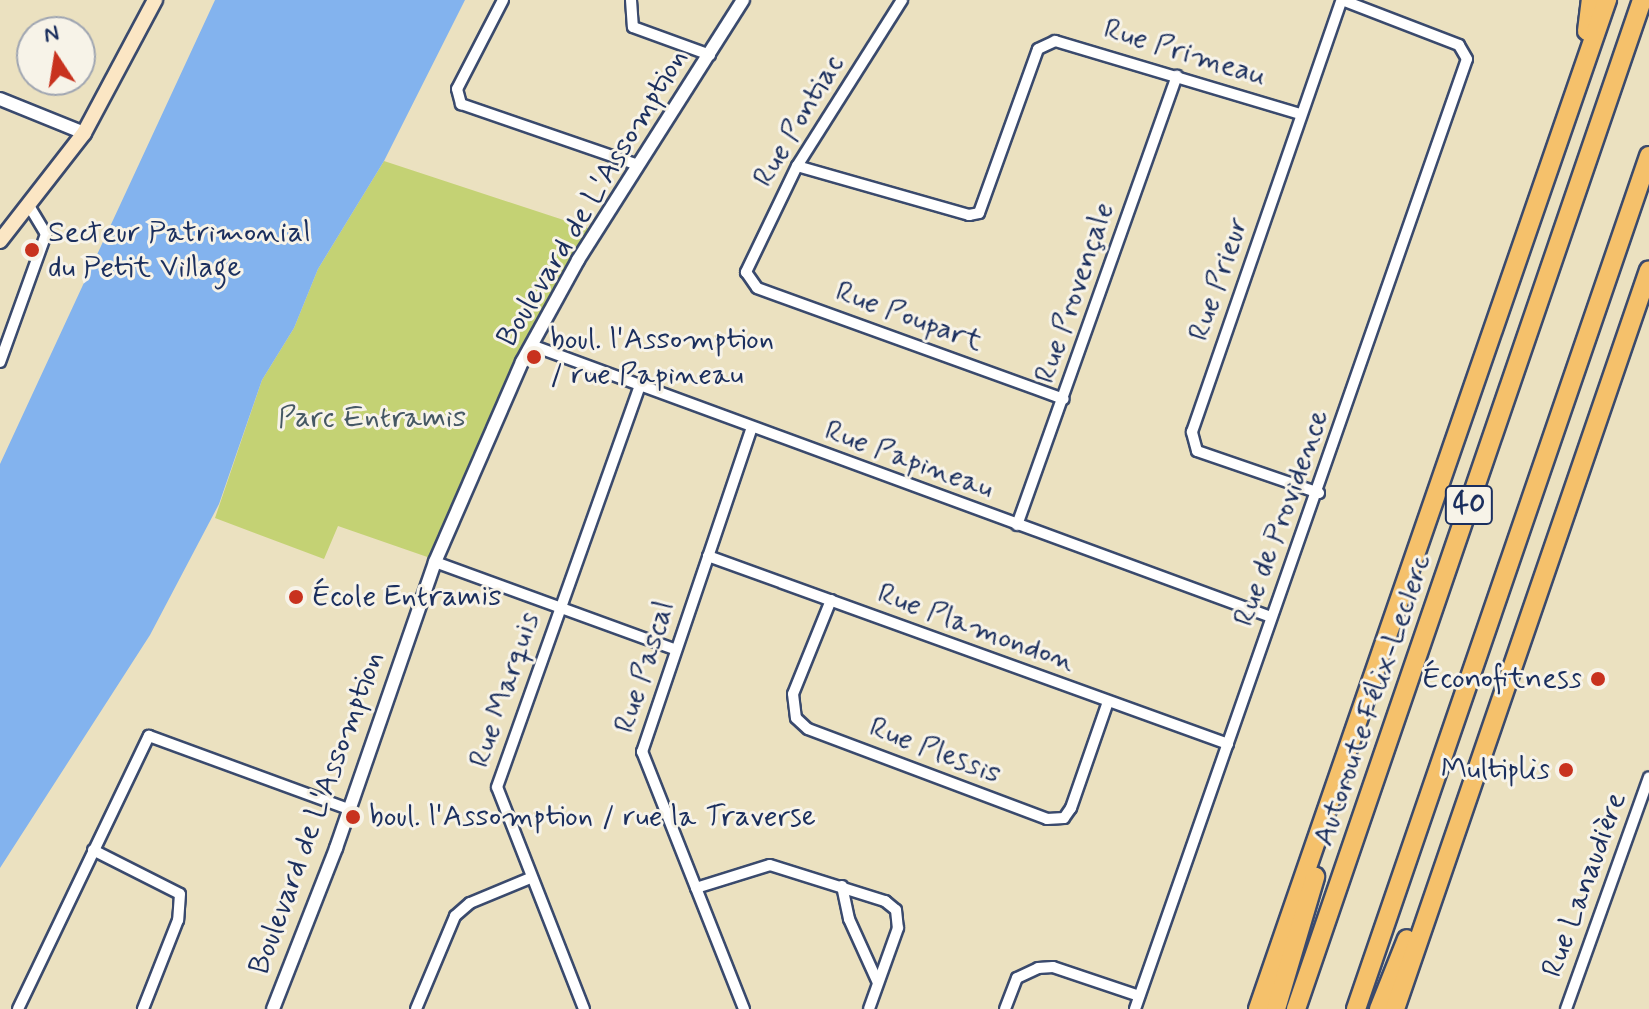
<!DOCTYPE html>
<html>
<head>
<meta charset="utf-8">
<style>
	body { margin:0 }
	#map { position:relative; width:1649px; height:1009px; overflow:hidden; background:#ebe1c0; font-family:Mynerve,sans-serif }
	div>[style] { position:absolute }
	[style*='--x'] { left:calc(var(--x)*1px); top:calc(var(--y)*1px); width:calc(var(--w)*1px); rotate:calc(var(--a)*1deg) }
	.green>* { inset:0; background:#c4d274 }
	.water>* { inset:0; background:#83b3ee }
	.roads { filter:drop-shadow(2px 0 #3a4a6d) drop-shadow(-2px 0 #3a4a6d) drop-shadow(0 2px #3a4a6d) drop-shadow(0 -2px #3a4a6d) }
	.minor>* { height:10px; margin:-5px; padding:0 5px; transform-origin:5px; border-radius:5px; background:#fff }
	.tertiary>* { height:12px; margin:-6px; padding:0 6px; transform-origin:6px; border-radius:6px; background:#fff }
	.secondary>* { height:14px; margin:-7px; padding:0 7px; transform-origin:7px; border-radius:7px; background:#fbe6c4 }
	.motorway>* { height:18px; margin:-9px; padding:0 9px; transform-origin:9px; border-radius:9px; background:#f5c16b }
	.dots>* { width:22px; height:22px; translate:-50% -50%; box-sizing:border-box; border:4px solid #f7f3e8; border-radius:50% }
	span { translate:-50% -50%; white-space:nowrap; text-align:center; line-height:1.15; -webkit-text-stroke:6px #f7f3e8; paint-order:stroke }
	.shield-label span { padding:2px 6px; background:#f7f3e8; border:2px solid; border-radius:6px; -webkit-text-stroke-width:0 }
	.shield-label { font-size:28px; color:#1b2f5e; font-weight:700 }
	.street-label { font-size:30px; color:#1b2f5e }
	.poi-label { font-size:30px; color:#1b2f5e }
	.left { translate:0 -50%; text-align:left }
	.right { translate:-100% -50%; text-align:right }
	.park-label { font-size:30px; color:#455864 }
	.north { position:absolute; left:16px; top:16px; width:80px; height:80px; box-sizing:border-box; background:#f7f3e8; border:2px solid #9fa5b1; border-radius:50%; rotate:348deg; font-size:22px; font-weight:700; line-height:32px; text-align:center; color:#1b2f5e }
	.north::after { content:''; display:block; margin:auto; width:28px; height:36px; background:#c8321e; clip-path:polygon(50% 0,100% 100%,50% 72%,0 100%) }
</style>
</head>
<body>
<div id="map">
	<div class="green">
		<div style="clip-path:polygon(384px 161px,597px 231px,522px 364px,436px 560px,338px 526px,324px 559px,215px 518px,262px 380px,294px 328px,318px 269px)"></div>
	</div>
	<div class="water">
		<div style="clip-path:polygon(215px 0,465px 0,384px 161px,318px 269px,294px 328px,262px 380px,219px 504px,150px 635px,0 868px,0 464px)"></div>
	</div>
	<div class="roads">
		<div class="minor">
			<div style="--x:503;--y:0;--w:100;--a:117.3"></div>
			<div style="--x:457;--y:89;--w:16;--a:75"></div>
			<div style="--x:461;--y:104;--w:187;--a:19"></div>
			<div style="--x:631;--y:0;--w:27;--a:86"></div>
			<div style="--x:633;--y:27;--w:82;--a:20"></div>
			<div style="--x:902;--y:0;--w:196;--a:122.3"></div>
			<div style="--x:797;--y:166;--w:118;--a:115.7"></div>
			<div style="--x:746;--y:272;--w:19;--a:55"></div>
			<div style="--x:757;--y:288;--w:326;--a:19.9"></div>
			<div style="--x:797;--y:166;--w:179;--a:15.9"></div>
			<div style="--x:969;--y:215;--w:10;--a:-11"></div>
			<div style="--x:979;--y:213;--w:174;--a:-70.2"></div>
			<div style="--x:1038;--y:49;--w:19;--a:-25"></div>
			<div style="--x:1055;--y:41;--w:256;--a:16.6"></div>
			<div style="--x:531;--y:345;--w:788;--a:20.18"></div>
			<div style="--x:0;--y:362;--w:136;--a:-70.2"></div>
			<div style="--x:46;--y:234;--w:33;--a:-121"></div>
			<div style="--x:1319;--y:493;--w:129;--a:-161"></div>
			<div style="--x:1197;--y:451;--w:20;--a:-105"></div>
			<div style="--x:1192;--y:432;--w:457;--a:-70.9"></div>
			<div style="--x:1017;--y:525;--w:477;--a:-70.4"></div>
			<div style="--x:708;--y:556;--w:553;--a:19.88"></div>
			<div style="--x:435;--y:562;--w:254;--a:20"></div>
			<div style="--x:831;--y:600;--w:101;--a:112"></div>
			<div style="--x:793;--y:694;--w:24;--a:83"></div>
			<div style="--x:796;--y:718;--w:16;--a:43"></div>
			<div style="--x:808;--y:729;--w:255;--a:20.6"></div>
			<div style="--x:1047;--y:819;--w:17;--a:-3"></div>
			<div style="--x:1064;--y:818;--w:12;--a:-55"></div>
			<div style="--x:1071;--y:808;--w:112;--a:-70.8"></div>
			<div style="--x:93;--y:850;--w:97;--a:26.8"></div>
			<div style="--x:180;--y:894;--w:26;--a:94"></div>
			<div style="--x:178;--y:920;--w:96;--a:111.5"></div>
			<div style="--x:842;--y:886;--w:34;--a:78"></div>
			<div style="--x:849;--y:919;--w:70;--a:65.6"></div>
			<div style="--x:696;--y:888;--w:77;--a:-17.3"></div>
			<div style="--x:770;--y:865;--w:121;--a:17.4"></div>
			<div style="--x:885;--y:901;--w:14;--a:39"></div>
			<div style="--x:896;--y:910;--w:18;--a:84"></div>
			<div style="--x:898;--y:928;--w:86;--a:109.7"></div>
			<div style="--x:18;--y:1009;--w:303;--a:-64.4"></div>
			<div style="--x:149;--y:736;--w:212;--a:20.1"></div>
			<div style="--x:416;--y:1009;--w:101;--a:-67.2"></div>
			<div style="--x:455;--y:916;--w:20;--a:-41"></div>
			<div style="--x:470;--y:903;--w:65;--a:-22.6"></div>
			<div style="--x:584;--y:1009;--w:238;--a:-111.4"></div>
			<div style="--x:497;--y:787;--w:427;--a:-70.4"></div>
			<div style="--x:744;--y:1009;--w:277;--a:-111.6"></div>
			<div style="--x:642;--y:752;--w:343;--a:-71.3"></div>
			<div style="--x:1005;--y:1009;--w:33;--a:-69"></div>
			<div style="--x:1017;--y:978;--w:23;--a:-25"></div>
			<div style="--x:1038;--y:968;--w:15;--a:-4"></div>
			<div style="--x:1053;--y:967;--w:91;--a:18.6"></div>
			<div style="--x:1135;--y:1009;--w:1006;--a:-70.74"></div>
			<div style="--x:1467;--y:59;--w:16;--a:-120"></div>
			<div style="--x:1459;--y:45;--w:125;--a:-159"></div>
			<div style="--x:1566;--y:1009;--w:246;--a:-70.3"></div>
		</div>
		<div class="tertiary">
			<div style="--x:0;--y:99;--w:91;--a:22"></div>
			<div style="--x:273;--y:1009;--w:173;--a:-68.6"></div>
			<div style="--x:336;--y:848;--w:303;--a:-70.9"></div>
			<div style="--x:435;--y:562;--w:218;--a:-66.5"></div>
			<div style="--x:522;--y:362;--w:116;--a:-61.2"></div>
			<div style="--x:578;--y:260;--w:308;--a:-57.6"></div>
		</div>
		<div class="secondary">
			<div style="--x:0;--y:241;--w:137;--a:-52.1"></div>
			<div style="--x:84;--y:133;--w:151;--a:-61.9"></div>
		</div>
		<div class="motorway">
			<div style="--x:1587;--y:31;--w:31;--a:-83"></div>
			<div style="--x:1258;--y:1009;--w:1068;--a:-70.92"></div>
			<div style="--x:1276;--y:1009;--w:138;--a:-73.5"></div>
			<div style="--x:1296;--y:1009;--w:1067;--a:-71.07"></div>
			<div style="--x:1356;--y:1009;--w:902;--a:-71.04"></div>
			<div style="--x:1379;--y:1009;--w:75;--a:-68.2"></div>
			<div style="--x:1395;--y:1009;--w:781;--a:-71.03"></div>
		</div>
	</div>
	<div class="dots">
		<div style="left:32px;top:250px;background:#c8321e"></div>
		<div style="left:534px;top:357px;background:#c8321e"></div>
		<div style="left:296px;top:597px;background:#c8321e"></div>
		<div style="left:1598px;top:679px;background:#c8321e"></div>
		<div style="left:1566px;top:770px;background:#c8321e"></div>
		<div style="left:353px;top:817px;background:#c8321e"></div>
	</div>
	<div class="shield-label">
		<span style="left:1469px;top:505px">40</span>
	</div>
	<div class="street-label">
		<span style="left:1185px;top:53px;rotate:17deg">Rue Primeau</span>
		<span style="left:799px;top:121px;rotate:-59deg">Rue Pontiac</span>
		<span style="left:593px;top:198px;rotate:-59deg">Boulevard de L'Assomption</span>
		<span style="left:1219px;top:279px;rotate:-71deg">Rue Prieur</span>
		<span style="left:1075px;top:293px;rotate:-71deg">Rue Provençale</span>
		<span style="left:909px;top:317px;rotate:20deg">Rue Poupart</span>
		<span style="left:909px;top:460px;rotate:20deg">Rue Papineau</span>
		<span style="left:1282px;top:518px;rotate:-70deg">Rue de Providence</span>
		<span style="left:976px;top:628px;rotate:20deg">Rue Plamondon</span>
		<span style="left:645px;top:667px;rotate:-72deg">Rue Pascal</span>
		<span style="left:505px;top:690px;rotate:-71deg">Rue Marquis</span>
		<span style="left:1373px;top:700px;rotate:-71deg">Autoroute Félix-Leclerc</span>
		<span style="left:935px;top:751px;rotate:21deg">Rue Plessis</span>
		<span style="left:317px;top:813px;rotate:-70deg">Boulevard de L'Assomption</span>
		<span style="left:1585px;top:885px;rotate:-70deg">Rue Lanaudière</span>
	</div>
	<div class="poi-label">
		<span class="left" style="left:48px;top:250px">Secteur Patrimonial<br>du Petit Village</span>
		<span class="left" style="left:550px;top:357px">boul. l'Assomption<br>/ rue Papineau</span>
		<span class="left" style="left:312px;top:597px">École Entramis</span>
		<span class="right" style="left:1582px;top:679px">Éconofitness</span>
		<span class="right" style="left:1550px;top:770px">Multiplis</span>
		<span class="left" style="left:369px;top:817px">boul. l'Assomption / rue la Traverse</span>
	</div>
	<div class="park-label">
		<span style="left:372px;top:418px">Parc Entramis</span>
	</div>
	<div class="north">N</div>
</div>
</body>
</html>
